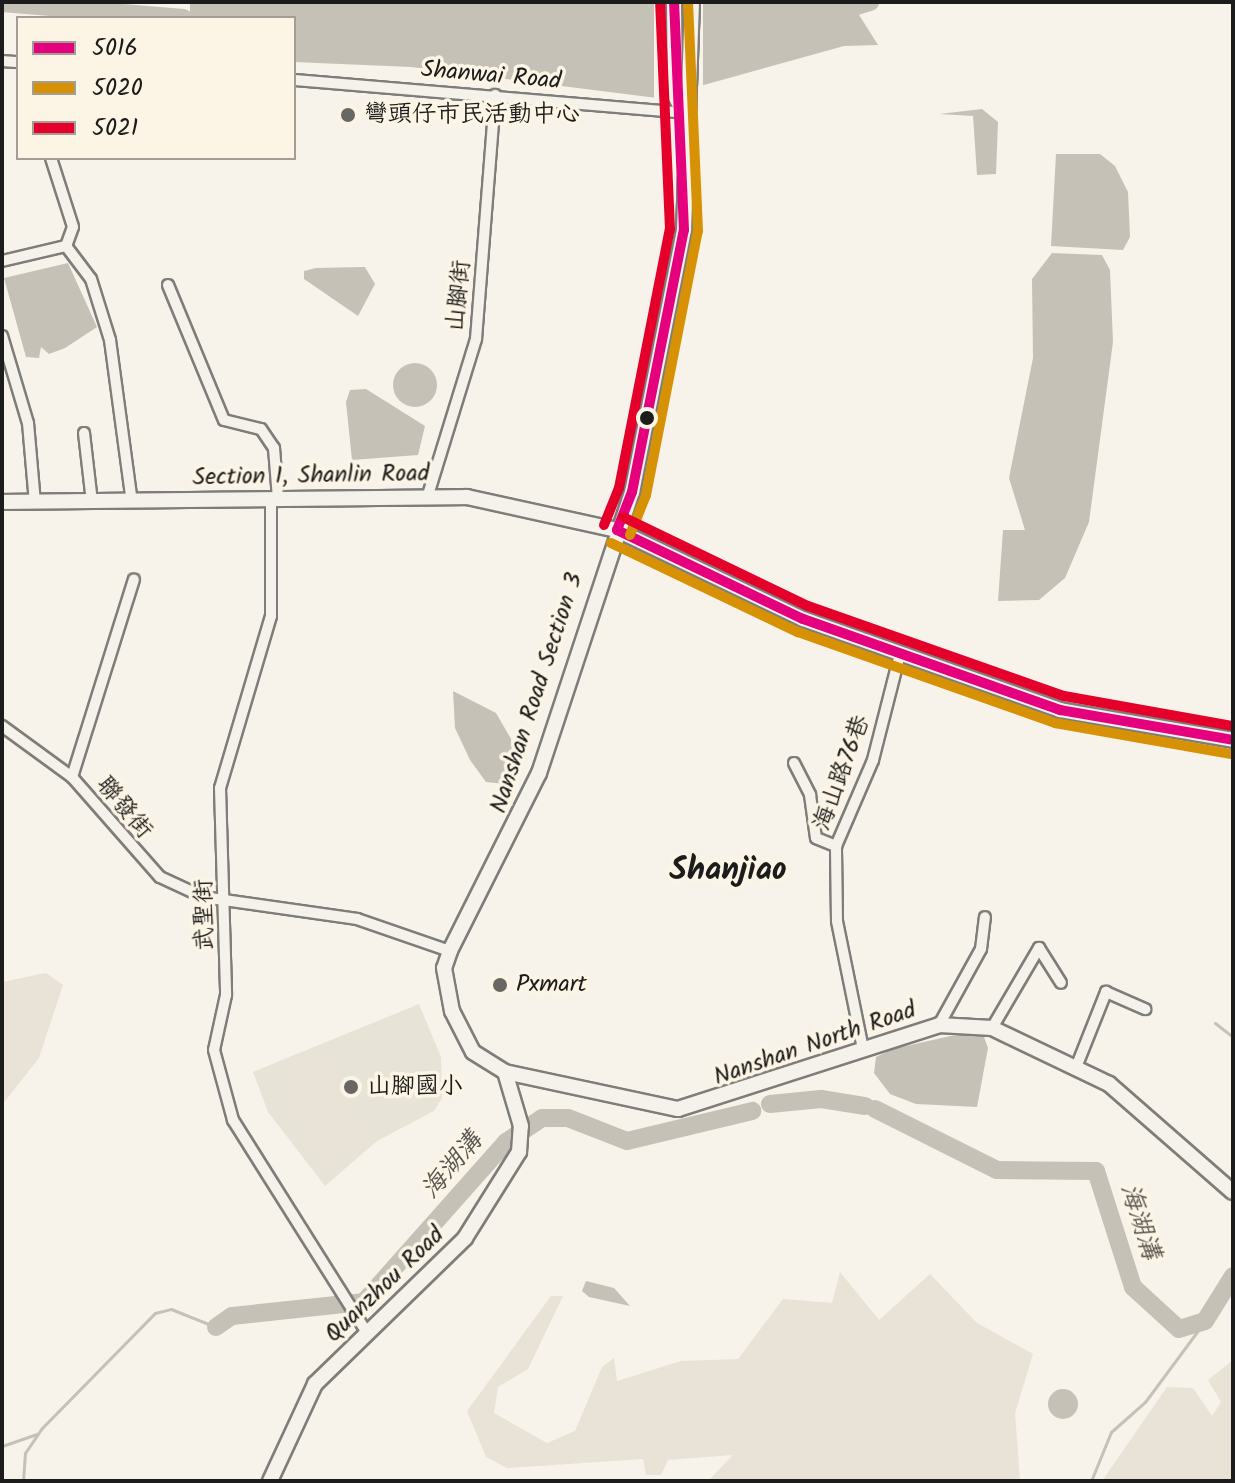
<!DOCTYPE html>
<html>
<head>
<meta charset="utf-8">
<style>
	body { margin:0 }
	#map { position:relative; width:1235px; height:1483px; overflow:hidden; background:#f7f3ea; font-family:Kalam,"LXGW WenKai TC",sans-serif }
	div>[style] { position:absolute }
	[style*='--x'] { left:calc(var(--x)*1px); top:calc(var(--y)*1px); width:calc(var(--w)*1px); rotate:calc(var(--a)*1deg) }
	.built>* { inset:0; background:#e8e3d7 }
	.green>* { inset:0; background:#e8e2d7 }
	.water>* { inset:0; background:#c5c1b7 }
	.round { border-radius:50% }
	.pier>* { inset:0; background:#f7f3ea; transform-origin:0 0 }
	.stream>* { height:3px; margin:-1.5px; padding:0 1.5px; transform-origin:1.5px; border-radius:1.5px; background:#c5c1b7 }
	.river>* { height:18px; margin:-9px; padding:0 9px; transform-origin:9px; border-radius:9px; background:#c5c1b7 }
	.roads { filter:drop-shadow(2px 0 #7f7d79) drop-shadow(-2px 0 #7f7d79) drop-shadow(0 2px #7f7d79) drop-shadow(0 -2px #7f7d79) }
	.minor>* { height:10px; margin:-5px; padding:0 5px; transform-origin:5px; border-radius:5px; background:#f5f2ec }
	.tertiary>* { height:14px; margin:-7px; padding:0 7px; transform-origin:7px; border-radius:7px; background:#f5f2ec }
	.secondary>* { height:14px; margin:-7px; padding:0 7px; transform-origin:7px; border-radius:7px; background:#f5f2ec }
	.bus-1>* { height:10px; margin:-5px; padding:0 5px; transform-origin:5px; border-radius:5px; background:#e5007d }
	.bus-2>* { height:10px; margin:-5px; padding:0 5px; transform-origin:5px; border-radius:5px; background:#d69104 }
	.bus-3>* { height:10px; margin:-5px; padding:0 5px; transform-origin:5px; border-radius:5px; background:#e4002b }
	.dots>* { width:22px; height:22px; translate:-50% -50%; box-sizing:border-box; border:4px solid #fcf5e5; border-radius:50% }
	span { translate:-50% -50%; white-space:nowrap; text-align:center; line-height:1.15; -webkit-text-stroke:7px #fcf5e5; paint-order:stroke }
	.street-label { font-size:24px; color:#1c1c1c }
	.poi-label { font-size:24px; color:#1c1c1c }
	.left { translate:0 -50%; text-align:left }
	.water-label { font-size:26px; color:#575551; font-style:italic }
	.district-label { font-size:32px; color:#1c1c1c; font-weight:700 }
	.frame { position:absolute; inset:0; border:4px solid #1c1c1c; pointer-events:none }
	.legend { position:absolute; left:16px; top:16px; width:280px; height:144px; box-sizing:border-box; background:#fcf5e5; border:2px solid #a29e95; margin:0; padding:10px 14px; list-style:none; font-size:24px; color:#1c1c1c }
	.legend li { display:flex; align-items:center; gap:16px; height:40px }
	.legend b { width:40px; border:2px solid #a29e95 }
</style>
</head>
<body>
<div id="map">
	<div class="built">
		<div style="clip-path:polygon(419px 1004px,441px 1057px,442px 1098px,434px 1111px,377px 1141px,325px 1186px,268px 1112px,253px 1072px)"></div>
	</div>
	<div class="green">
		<div style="clip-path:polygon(46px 973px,63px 985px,39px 1058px,2px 1105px,2px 982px)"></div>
		<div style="clip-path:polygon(330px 1049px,370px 1146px,331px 1162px,312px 1155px,281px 1091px,288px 1067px,305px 1057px,326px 1059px)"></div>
		<div style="clip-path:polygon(840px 1272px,879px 1320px,930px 1274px,977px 1323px,1033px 1354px,1015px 1413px,1020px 1481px,708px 1481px,733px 1455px,668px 1460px,661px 1475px,646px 1475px,643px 1459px,507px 1468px,486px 1457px,467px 1411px,551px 1296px,563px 1296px,528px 1369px,498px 1387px,494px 1413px,547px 1443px,575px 1431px,602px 1367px,614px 1358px,617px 1381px,681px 1361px,738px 1359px,783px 1299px,832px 1303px)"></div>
		<div style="clip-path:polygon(1233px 1360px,1233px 1481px,1102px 1481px,1167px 1387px,1193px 1388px,1212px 1416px,1221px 1402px,1208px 1380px)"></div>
	</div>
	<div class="water">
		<div style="clip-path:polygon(190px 2px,851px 2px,878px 45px,844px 46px,657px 98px,411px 67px,294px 62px,294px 18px,190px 18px)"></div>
		<div style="clip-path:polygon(982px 109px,998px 122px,996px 174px,977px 175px,973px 116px,939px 114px)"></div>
		<div style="clip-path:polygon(1056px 154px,1100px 154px,1115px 166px,1128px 192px,1130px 237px,1123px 250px,1051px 246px)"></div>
		<div style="clip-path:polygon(1052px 253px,1102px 255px,1110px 270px,1113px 342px,1089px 522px,1065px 578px,1039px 600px,998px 601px,1003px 530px,1025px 530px,1009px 478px,1033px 358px,1032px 279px)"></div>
		<div style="clip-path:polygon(68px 263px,97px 327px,65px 348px,49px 354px,41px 347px,39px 358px,26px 357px,4px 278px)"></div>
		<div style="clip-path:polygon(365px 267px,375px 284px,358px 316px,304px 279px,304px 271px,316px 268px)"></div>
		<div class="round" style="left:393px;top:363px;width:44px;height:44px"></div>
		<div style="clip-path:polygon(366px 389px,425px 426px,418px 455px,352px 460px,346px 402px,350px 390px)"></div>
		<div style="clip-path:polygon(453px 691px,496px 713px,511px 739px,513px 765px,505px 784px,486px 782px,470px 760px,455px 728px)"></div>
		<div style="clip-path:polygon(959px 1034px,984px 1037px,988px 1048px,977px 1107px,916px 1104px,890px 1094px,874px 1073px,876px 1057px,893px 1049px)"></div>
		<div style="clip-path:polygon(586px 1281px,614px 1288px,630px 1306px,589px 1297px,582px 1291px)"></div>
		<div class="round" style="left:1048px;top:1389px;width:30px;height:30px"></div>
	</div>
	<div class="pier">
		<div style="left:654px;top:2px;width:49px;height:97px"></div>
	</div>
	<div class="stream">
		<div style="--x:1215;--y:1023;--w:23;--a:38"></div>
		<div style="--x:2;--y:1446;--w:36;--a:-19"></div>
		<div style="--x:23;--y:1481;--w:28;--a:-86"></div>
		<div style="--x:25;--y:1453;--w:30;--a:-56"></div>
		<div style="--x:42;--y:1428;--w:161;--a:-45.5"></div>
		<div style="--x:155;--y:1313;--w:16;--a:-14"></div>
		<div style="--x:171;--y:1309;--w:48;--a:21.8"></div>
		<div style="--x:1091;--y:1481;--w:53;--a:-67.8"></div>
		<div style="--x:1111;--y:1432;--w:45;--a:-41.4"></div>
		<div style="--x:1145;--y:1402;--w:101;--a:-53.5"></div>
	</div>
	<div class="river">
		<div style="--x:2;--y:3;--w:182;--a:4.7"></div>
		<div style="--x:831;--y:14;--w:41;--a:-17.1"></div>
		<div style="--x:770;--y:1104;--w:51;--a:-5.6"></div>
		<div style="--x:821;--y:1099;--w:45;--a:9"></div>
		<div style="--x:875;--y:1109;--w:136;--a:26.6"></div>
		<div style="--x:997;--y:1170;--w:99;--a:0.6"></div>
		<div style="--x:1096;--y:1171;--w:122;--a:72.3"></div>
		<div style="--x:1133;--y:1287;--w:62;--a:42.4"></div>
		<div style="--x:1179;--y:1329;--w:27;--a:-17"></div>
		<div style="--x:1205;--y:1321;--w:53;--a:-58.1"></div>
		<div style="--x:216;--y:1327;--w:19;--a:-35"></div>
		<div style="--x:232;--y:1316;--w:133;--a:-6.1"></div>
		<div style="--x:364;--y:1302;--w:214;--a:-48.4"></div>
		<div style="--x:506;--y:1142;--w:43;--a:-33.7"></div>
		<div style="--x:542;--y:1118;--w:26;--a:0"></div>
		<div style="--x:568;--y:1118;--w:63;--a:21.3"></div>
		<div style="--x:627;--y:1141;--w:129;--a:-13.5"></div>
	</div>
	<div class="roads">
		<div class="minor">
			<div style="--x:2;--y:61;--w:16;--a:4"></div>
			<div style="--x:294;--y:80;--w:391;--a:4.8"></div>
			<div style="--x:51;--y:158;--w:72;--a:72.3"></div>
			<div style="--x:73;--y:227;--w:20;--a:110"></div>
			<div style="--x:66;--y:246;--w:41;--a:52.9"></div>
			<div style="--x:91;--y:279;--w:64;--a:72.7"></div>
			<div style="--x:110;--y:340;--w:163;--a:82.3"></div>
			<div style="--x:2;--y:261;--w:66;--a:-13.2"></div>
			<div style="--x:168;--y:285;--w:146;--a:67.5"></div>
			<div style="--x:224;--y:420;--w:38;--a:14"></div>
			<div style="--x:261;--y:429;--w:23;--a:56"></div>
			<div style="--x:274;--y:448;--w:51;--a:85.5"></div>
			<div style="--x:2;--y:336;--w:91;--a:73.4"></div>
			<div style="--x:28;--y:423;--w:80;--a:85"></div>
			<div style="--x:84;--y:433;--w:69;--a:83.4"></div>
			<div style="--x:428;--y:495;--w:163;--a:-72.9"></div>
			<div style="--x:476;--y:339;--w:245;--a:-85.5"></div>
			<div style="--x:271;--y:499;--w:117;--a:90"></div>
			<div style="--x:271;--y:616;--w:179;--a:106.5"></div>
			<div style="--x:220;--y:788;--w:207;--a:88.3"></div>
			<div style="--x:226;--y:995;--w:56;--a:102.3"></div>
			<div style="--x:214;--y:1050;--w:73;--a:74.8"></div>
			<div style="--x:233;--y:1120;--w:253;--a:57.8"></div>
			<div style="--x:2;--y:726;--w:87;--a:36.1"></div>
			<div style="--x:72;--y:777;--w:133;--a:48.7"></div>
			<div style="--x:160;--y:877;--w:47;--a:24.9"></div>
			<div style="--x:203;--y:897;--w:156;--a:8.1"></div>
			<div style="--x:357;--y:919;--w:98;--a:19"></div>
			<div style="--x:794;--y:763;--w:36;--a:63"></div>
			<div style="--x:810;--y:795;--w:43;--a:82.1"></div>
			<div style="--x:816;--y:838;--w:22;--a:22"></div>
			<div style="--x:72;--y:777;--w:207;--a:-72.6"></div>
			<div style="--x:939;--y:1025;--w:87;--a:-61.1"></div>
			<div style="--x:981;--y:949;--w:32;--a:-83"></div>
			<div style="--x:992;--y:1028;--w:93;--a:-59.6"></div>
			<div style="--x:1039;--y:948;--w:41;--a:57.8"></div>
			<div style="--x:863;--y:1049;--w:131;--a:-101.5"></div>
			<div style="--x:837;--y:921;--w:75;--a:-90.8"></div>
			<div style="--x:836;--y:846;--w:94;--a:-66.7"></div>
			<div style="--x:873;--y:760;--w:109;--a:-75.7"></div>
			<div style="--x:1077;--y:1065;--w:79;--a:-68.3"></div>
			<div style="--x:1106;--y:992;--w:43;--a:23.6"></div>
		</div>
		<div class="tertiary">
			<div style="--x:674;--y:2;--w:94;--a:89.4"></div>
			<div style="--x:675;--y:96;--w:19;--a:62"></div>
			<div style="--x:692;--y:2;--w:228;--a:92"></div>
			<div style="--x:684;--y:230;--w:267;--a:101.2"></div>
			<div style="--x:632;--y:492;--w:296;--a:108.3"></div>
			<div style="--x:539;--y:773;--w:199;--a:116.6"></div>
			<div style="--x:450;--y:951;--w:18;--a:109"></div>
			<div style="--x:444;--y:968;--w:44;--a:79.5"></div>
			<div style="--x:452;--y:1011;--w:46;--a:62.9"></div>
			<div style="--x:473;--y:1052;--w:38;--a:32"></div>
			<div style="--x:505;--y:1072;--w:177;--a:12.1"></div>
			<div style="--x:678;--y:1109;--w:274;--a:-17.8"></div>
			<div style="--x:939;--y:1025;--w:53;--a:3.2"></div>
			<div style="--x:992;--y:1028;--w:130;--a:25.6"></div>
			<div style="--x:1109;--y:1084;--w:164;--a:41.1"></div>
			<div style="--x:270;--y:1481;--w:107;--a:-65.1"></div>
			<div style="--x:315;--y:1384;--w:209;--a:-44.2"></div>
			<div style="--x:465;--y:1238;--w:102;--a:-57.9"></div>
			<div style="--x:519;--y:1152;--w:26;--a:-86"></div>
			<div style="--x:521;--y:1126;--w:56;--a:-106.5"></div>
		</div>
		<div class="secondary">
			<div style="--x:2;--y:502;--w:465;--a:-0.6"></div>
			<div style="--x:467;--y:497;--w:154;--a:12.4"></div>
			<div style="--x:617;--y:530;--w:206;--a:25.6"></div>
			<div style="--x:803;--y:619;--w:273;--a:19.5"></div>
			<div style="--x:1060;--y:710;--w:176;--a:9.8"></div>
		</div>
	</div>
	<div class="bus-1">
		<div style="--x:617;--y:530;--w:206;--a:25.6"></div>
		<div style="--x:803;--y:619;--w:273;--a:19.5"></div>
		<div style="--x:1060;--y:710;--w:176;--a:9.8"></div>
		<div style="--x:617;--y:530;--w:41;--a:-68.5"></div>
		<div style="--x:632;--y:492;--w:267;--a:-78.8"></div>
		<div style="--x:684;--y:230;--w:228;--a:-92.5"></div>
	</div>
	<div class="bus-2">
		<div style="--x:630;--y:535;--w:43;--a:-68.2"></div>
		<div style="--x:646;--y:495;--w:269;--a:-78.9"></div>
		<div style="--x:698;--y:231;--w:229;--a:-92.5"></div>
		<div style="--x:611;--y:543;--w:207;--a:25.5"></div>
		<div style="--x:798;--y:632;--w:273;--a:19.5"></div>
		<div style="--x:1055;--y:723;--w:179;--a:10"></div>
	</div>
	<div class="bus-3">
		<div style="--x:623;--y:517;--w:205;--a:25.7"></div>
		<div style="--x:808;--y:606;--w:271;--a:19.4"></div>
		<div style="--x:1064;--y:696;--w:172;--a:10.1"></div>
		<div style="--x:604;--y:525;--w:40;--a:-68"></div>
		<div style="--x:619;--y:488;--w:264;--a:-78.9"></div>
		<div style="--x:670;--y:229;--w:226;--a:-92.5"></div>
	</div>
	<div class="dots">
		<div style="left:348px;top:115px;background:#696764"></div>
		<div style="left:647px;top:418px;background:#1c1c1c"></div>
		<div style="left:500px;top:985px;background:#696764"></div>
		<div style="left:351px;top:1087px;background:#696764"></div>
	</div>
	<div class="street-label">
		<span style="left:491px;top:76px;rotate:5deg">Shanwai Road</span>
		<span style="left:459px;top:296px;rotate:-84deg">山腳街</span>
		<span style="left:311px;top:476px;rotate:-1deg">Section 1, Shanlin Road</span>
		<span style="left:537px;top:693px;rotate:-72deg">Nanshan Road Section 3</span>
		<span style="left:842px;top:773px;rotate:-70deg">海山路76巷</span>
		<span style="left:124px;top:808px;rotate:50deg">聯發街</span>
		<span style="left:205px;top:915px;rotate:-91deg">武聖街</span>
		<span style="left:815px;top:1044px;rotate:-19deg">Nanshan North Road</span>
		<span style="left:385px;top:1285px;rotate:-44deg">Quanzhou Road</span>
	</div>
	<div class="poi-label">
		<span class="left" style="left:364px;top:115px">彎頭仔市民活動中心</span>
		<span class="left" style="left:516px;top:985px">Pxmart</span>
		<span class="left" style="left:367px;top:1087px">山腳國小</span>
	</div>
	<div class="water-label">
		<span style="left:453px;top:1166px;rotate:-50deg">海湖溝</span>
		<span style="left:1139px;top:1222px;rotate:72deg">海湖溝</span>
	</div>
	<div class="district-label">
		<span style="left:728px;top:871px">Shanjiao</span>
	</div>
	<div class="frame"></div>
	<ul class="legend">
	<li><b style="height:10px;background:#e5007d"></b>5016</li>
	<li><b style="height:10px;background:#d69104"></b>5020</li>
	<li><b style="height:10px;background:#e4002b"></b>5021</li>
	</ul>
</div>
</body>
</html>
